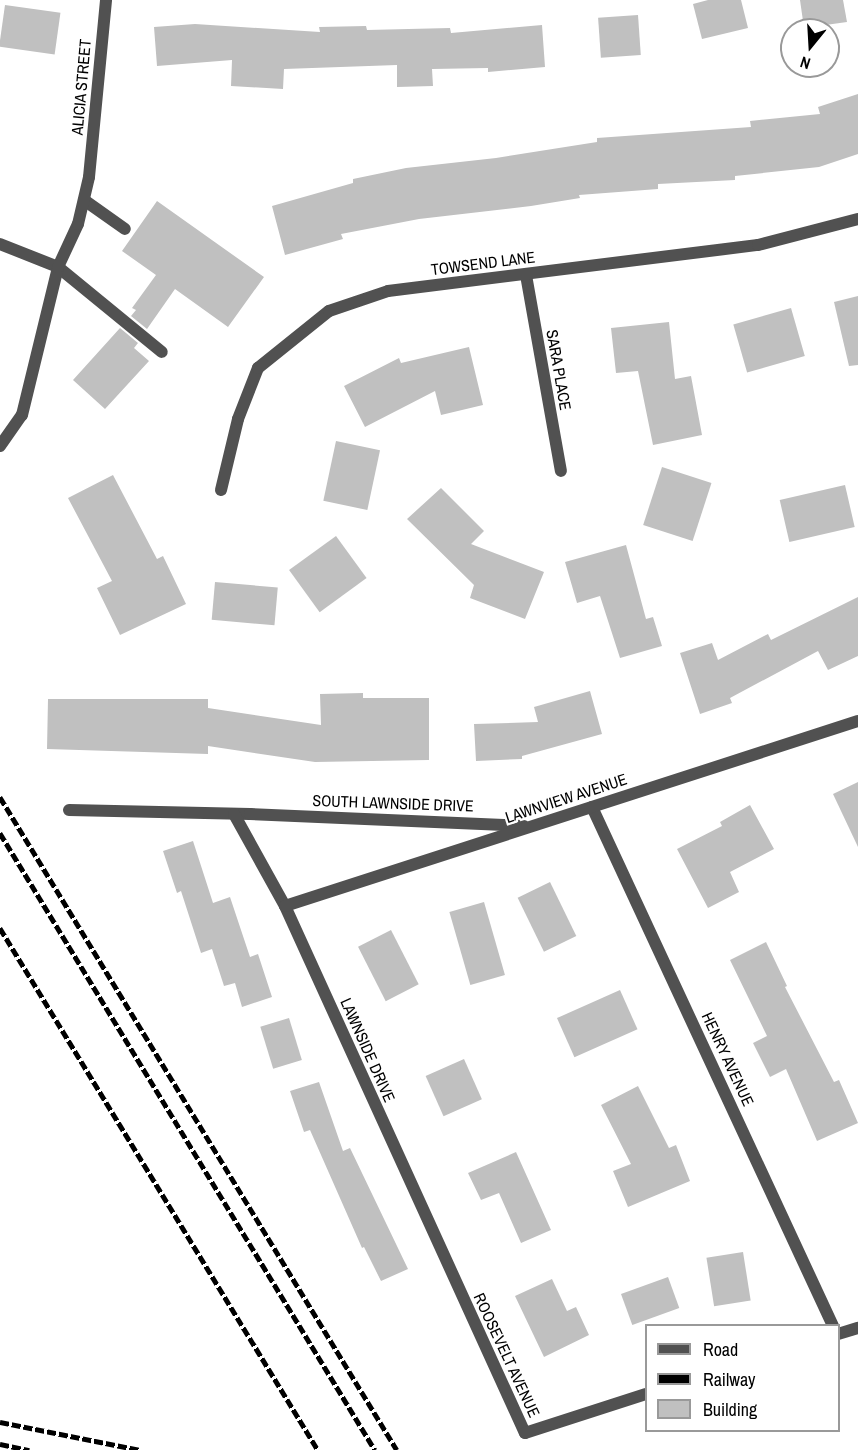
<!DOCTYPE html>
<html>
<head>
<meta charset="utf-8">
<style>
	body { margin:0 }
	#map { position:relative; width:858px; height:1450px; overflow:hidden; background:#fff; font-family:"Archivo Narrow",sans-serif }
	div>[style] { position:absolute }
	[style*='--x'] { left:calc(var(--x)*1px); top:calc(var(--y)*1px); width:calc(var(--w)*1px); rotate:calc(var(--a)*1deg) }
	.building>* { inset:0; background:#c0c0c0; transform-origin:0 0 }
	.lane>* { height:12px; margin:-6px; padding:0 6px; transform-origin:6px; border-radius:6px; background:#515151 }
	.street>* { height:12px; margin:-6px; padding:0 6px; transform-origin:6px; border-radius:6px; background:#515151 }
	.rail>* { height:4.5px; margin-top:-2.25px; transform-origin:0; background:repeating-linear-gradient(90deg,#000 0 9px,transparent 0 12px) }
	span { translate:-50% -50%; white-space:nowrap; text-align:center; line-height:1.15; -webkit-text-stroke:4.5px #fff; paint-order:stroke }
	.street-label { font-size:16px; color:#000 }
	.legend { position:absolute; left:645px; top:1324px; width:195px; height:108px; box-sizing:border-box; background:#fff; border:2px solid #999; margin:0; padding:8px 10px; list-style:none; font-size:18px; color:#000 }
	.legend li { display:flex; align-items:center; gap:12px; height:30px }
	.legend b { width:30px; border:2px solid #999 }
	.north { position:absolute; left:780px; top:18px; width:60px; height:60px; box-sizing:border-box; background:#fff; border:2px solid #999; border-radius:50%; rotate:198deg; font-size:16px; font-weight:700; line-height:24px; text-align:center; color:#000 }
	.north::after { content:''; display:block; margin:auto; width:21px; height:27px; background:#000; clip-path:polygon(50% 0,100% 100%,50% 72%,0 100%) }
</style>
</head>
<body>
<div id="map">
	<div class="building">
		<div style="clip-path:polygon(708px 0,741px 0,748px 28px,702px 39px,693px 4px)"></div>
		<div style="clip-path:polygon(800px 0,843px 0,847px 22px,804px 28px)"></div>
		<div style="left:5px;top:5px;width:56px;height:42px;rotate:8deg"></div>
		<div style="left:638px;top:15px;width:40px;height:40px;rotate:86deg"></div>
		<div style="clip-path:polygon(195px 24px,320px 32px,319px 27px,366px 26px,367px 30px,450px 28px,451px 33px,542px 25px,545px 67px,488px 72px,488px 68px,432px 69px,433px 86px,397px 87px,397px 65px,284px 69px,283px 89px,231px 86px,232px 60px,157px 66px,154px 27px)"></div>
		<div style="clip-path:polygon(858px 94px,858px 154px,819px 167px,735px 176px,735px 180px,658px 184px,658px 189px,579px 195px,580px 198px,531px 206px,419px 219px,341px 234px,343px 239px,285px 255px,272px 206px,353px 183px,353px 179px,406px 168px,496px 158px,597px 142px,597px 138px,751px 127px,750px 121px,820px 114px,818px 107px)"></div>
		<div style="clip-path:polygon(157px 201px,264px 277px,228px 327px,175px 289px,147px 329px,131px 316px,136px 310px,132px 308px,156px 275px,122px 251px)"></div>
		<div style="clip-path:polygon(858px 296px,858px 365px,849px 366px,834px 302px)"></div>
		<div style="left:791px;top:308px;width:50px;height:60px;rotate:74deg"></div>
		<div style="clip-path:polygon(669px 322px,675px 379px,691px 376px,702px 435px,653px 445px,638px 371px,616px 373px,611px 328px)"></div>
		<div style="clip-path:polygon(120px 328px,138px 343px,134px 348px,149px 361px,105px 409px,73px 380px)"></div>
		<div style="clip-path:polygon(469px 347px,483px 405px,441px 415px,435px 391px,365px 427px,344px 386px,399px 358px,401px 363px)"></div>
		<div style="left:336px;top:441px;width:45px;height:61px;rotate:12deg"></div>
		<div style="left:662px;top:467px;width:52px;height:61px;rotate:18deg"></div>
		<div style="clip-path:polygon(113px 475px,157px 559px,163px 556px,186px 604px,120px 635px,97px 588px,112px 581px,68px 498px)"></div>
		<div style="left:845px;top:485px;width:43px;height:67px;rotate:77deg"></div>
		<div style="clip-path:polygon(441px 488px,484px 531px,471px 544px,544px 572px,525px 619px,470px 598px,474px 585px,407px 519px)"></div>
		<div style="left:336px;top:536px;width:52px;height:58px;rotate:54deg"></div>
		<div style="clip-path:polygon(626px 545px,646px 619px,653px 617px,662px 646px,620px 658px,600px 596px,577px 603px,565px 562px)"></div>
		<div style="left:215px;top:582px;width:63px;height:38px;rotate:5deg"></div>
		<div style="clip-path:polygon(858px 597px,858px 656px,828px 670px,818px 651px,730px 698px,732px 703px,700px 714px,680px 653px,712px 643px,718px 660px,768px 634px,771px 640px)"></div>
		<div style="clip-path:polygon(590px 691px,602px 734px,522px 756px,522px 759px,476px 761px,474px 724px,538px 722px,534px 707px)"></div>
		<div style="clip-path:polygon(363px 693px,363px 698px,429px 698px,429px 760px,315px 762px,208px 746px,208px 754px,47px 749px,48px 699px,208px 699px,208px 708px,321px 725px,320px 694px)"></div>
		<div style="clip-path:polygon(858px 782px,858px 847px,833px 794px)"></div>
		<div style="clip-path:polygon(750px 805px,774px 849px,730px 872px,739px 892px,708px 908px,677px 849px,722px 826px,720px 822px)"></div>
		<div style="clip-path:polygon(193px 841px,213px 903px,230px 897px,250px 957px,258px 954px,272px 997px,242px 1007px,235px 983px,224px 986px,212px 949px,201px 953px,181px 891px,177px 893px,163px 851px)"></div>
		<div style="left:550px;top:882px;width:60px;height:36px;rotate:64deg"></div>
		<div style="left:484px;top:902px;width:76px;height:36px;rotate:74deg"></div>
		<div style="left:391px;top:930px;width:61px;height:37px;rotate:63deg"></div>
		<div style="clip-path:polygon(766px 942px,787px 986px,785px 987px,834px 1082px,839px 1080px,858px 1123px,817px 1141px,786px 1069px,770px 1077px,753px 1043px,767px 1036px,730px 960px)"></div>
		<div style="left:620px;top:990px;width:43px;height:69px;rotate:66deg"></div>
		<div style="left:289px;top:1018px;width:44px;height:30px;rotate:73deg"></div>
		<div style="left:464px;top:1059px;width:44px;height:42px;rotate:66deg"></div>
		<div style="clip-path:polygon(319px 1082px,343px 1151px,350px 1148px,408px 1269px,381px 1281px,364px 1247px,362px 1248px,310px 1130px,304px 1132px,290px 1091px)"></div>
		<div style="clip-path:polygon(638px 1086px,669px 1148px,676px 1145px,690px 1181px,628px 1207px,613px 1171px,631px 1164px,601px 1105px)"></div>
		<div style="clip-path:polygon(516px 1152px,551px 1230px,521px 1243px,499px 1193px,481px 1200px,468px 1173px)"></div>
		<div style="left:743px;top:1252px;width:49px;height:37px;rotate:81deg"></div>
		<div style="left:668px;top:1277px;width:33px;height:50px;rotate:70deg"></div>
		<div style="clip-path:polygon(552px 1279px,567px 1311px,576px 1307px,589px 1335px,544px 1357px,515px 1296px)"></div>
	</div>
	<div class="lane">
		<div style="--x:84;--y:200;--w:50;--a:35.3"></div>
		<div style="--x:0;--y:244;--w:62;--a:21.6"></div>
		<div style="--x:58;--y:267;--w:134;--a:39.3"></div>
		<div style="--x:0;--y:446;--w:38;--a:-55"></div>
		<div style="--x:22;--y:415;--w:152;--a:-76.3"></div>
		<div style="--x:58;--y:267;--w:47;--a:-65.1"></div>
		<div style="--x:78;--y:224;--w:48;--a:-76.8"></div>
	</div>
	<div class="street">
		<div style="--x:89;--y:177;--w:178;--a:-84.5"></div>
		<div style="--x:526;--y:275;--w:199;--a:79.9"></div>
		<div style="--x:221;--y:490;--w:73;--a:-76.5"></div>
		<div style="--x:238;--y:419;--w:55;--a:-68.6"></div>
		<div style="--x:258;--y:368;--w:91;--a:-38.8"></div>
		<div style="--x:329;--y:311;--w:62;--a:-18.7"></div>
		<div style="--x:388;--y:291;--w:373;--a:-7.1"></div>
		<div style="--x:758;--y:245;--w:103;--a:-14.6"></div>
		<div style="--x:592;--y:807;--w:572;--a:65.09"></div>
		<div style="--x:69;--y:810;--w:181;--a:1.3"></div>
		<div style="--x:250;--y:814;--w:274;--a:2.5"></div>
		<div style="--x:234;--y:814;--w:105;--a:61"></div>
		<div style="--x:285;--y:906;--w:579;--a:65.52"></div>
		<div style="--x:525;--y:1433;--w:127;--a:-17.9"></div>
		<div style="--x:285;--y:906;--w:602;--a:-17.89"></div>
		<div style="--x:838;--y:1334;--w:21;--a:-17"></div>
	</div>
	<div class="rail">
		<div style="--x:0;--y:797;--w:764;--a:58.7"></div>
		<div style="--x:0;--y:833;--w:722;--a:58.71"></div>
		<div style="--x:0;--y:928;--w:611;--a:58.65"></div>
		<div style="--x:0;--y:1422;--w:143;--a:11.3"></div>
		<div style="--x:0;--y:1444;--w:30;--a:12"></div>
	</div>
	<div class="street-label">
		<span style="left:81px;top:87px;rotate:-85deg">ALICIA STREET</span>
		<span style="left:483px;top:263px;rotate:-7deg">TOWSEND LANE</span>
		<span style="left:559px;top:370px;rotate:80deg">SARA PLACE</span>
		<span style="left:566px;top:798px;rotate:-18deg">LAWNVIEW AVENUE</span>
		<span style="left:393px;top:803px;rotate:2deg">SOUTH LAWNSIDE DRIVE</span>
		<span style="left:368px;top:1050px;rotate:66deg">LAWNSIDE DRIVE</span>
		<span style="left:728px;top:1059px;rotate:65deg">HENRY AVENUE</span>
		<span style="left:507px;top:1355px;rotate:65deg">ROOSEVELT AVENUE</span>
	</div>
	<ul class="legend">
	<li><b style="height:8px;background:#515151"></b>Road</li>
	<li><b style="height:8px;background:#000"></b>Railway</li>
	<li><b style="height:16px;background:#c0c0c0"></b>Building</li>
	</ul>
	<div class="north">N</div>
</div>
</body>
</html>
